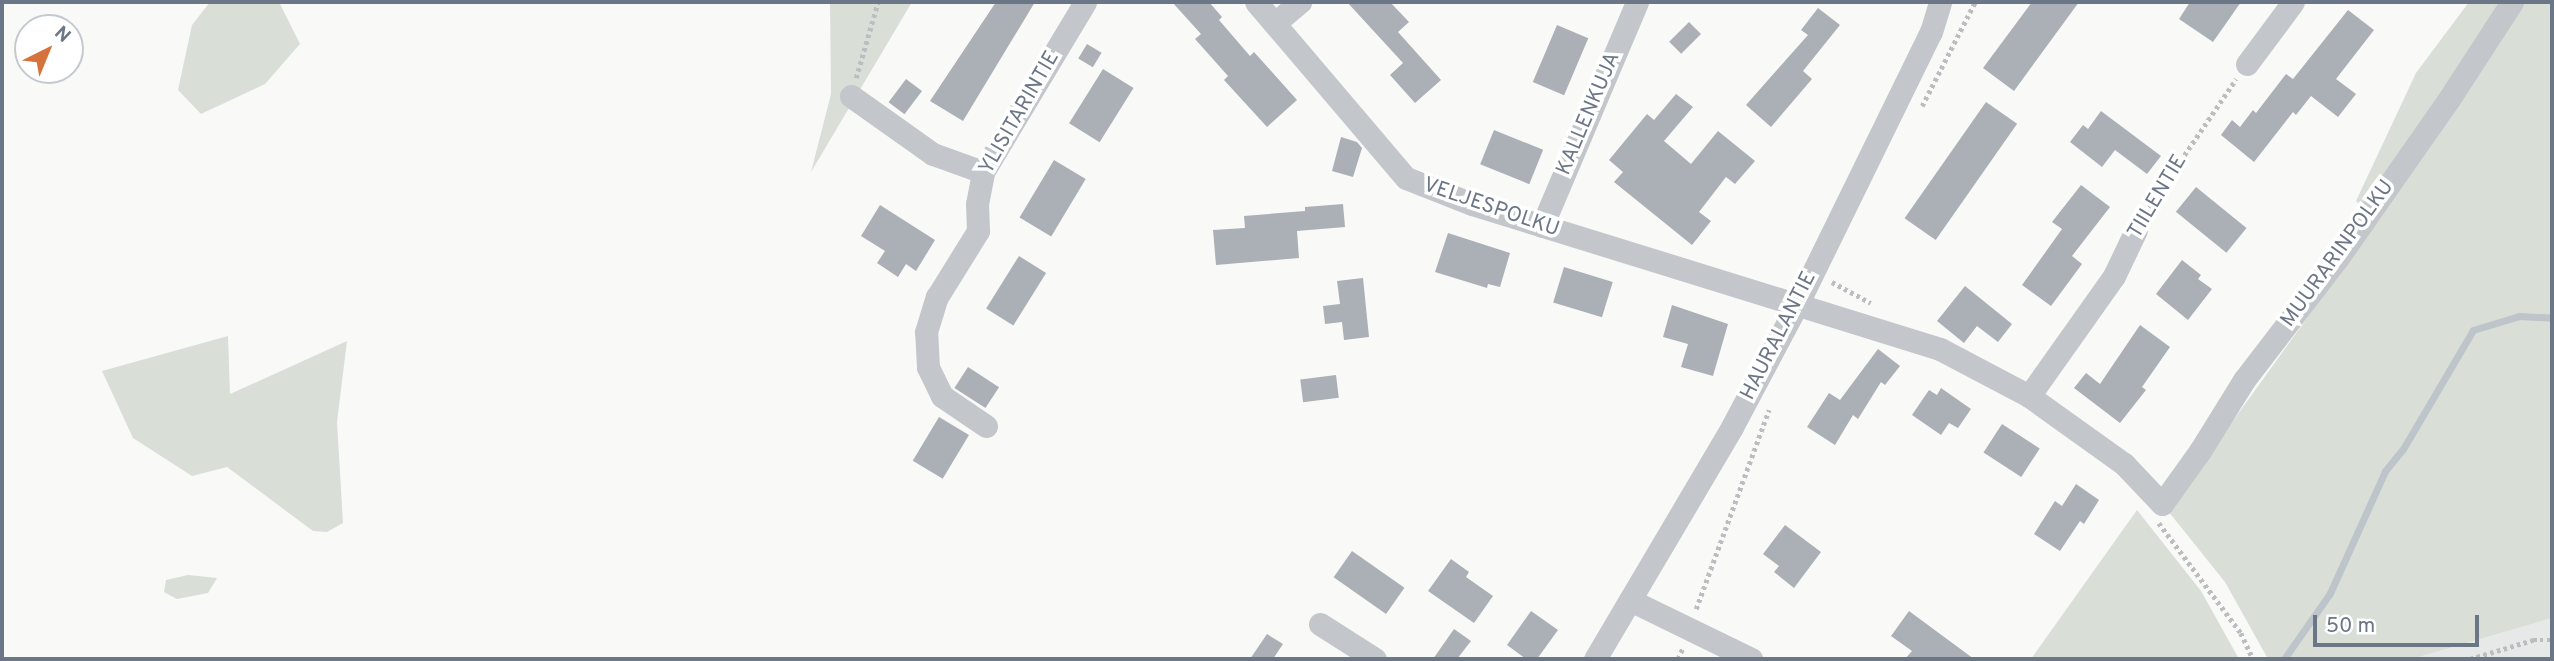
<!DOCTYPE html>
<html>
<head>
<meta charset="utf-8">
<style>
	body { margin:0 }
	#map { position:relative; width:2554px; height:661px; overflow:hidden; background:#f9f9f7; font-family:Overpass,sans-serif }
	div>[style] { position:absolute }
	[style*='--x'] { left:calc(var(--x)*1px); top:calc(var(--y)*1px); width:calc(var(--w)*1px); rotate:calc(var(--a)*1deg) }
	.built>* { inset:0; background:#e7e8e8 }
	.green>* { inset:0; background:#d9ded7 }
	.stream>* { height:7px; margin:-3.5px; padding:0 3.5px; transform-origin:3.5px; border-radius:3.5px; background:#bdc5cb }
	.building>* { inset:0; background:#abb0b7; transform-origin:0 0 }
	.path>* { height:4.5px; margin-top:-2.25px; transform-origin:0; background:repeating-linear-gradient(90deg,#bbbdc0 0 3.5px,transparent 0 7px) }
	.minor>* { height:23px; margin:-11.5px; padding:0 11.5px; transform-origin:11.5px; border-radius:11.5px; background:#c3c6ca }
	span { translate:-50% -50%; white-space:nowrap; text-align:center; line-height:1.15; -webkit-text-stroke:7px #fff; paint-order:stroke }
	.street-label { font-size:21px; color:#6b7686 }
	.frame { position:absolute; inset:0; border:4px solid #6b7686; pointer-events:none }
	.north { position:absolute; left:14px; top:14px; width:70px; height:70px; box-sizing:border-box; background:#fff; border:2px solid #c4c8cf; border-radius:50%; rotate:43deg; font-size:19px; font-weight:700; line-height:28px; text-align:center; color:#6b7686 }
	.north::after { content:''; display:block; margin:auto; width:24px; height:32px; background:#d6723b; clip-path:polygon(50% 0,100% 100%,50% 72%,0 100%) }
	.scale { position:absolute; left:2313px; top:615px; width:166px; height:32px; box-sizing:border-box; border:4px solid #6b7686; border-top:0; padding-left:9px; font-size:21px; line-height:24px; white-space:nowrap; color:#6b7686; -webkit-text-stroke:5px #fff; paint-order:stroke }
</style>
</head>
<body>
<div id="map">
	<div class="built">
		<div style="clip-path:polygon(2552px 618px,2552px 659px,2412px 659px)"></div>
	</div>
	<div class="green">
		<div style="clip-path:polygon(210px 2px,276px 2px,280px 4px,300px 44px,265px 84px,201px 114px,178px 90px,192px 25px)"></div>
		<div style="clip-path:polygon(830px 2px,912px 2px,811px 172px,831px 94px)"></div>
		<div style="clip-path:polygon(2469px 2px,2552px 2px,2552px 618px,2412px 659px,2268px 659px,2225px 582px,2168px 511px,2377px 221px,2356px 201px,2416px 73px)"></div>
		<div style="clip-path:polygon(228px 336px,230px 394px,347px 341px,337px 422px,343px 523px,327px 532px,313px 531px,227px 467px,192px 476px,133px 438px,102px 371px)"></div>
		<div style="clip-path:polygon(2137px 510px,2201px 591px,2239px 659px,2031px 659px)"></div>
		<div style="clip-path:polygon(188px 575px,217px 578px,208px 593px,177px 599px,164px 592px,166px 580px)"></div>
	</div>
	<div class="stream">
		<div style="--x:2284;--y:659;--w:80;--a:-55.1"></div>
		<div style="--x:2330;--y:593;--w:134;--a:-65.7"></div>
		<div style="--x:2385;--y:471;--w:28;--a:-51"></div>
		<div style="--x:2403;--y:449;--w:138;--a:-59.5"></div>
		<div style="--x:2473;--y:330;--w:48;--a:-16.9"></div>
		<div style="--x:2519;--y:316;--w:33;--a:3"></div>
	</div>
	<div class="building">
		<div style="clip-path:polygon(996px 2px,1035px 2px,963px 121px,930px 101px)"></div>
		<div style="clip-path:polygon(1172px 2px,1209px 2px,1222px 17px,1219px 20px,1250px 56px,1254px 52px,1297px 100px,1267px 127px,1224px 80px,1228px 76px,1195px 39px,1201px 34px)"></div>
		<div style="clip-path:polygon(1347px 2px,1390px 2px,1409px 22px,1398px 32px,1441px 80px,1415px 103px,1390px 75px,1403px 63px)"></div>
		<div style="clip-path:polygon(2032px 2px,2079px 2px,2014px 91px,1983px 68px)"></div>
		<div style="clip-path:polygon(2190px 2px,2241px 2px,2213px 42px,2179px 19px)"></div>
		<div style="clip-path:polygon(1818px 8px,1840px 25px,1803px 71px,1812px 79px,1771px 127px,1746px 105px,1808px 35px,1801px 30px)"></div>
		<div style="clip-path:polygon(2348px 10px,2374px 30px,2336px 79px,2356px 94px,2338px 117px,2311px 96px,2296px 115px,2293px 112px,2254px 162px,2221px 135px,2232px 120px,2240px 127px,2253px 110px,2256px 113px,2286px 74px,2293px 79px)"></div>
		<div style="left:1689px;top:22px;width:17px;height:28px;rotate:45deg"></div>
		<div style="left:1557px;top:25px;width:34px;height:62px;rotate:23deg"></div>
		<div style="left:1087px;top:44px;width:17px;height:17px;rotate:31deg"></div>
		<div style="left:1103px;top:69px;width:36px;height:64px;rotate:32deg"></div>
		<div style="left:906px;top:79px;width:20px;height:29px;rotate:37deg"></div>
		<div style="clip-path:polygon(1676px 94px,1693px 107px,1664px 141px,1691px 164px,1718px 131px,1755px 161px,1735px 184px,1726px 177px,1699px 212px,1711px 221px,1692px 245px,1614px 182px,1623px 172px,1609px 160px,1647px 114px,1654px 120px)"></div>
		<div style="left:1986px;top:102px;width:38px;height:142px;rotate:35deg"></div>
		<div style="clip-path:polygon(2101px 111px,2161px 156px,2147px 174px,2115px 150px,2102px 167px,2070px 142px,2083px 125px,2088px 129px)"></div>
		<div style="left:1494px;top:130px;width:53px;height:37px;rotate:22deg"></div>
		<div style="clip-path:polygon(1341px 137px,1357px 142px,1362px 148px,1353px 177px,1332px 171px)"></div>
		<div style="left:1054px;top:160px;width:37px;height:67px;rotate:31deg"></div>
		<div style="clip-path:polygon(2081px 185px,2110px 207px,2072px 256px,2082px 264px,2051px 306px,2022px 285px,2062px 229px,2052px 222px)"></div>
		<div style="left:2196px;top:187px;width:65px;height:32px;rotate:39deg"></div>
		<div style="clip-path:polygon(1343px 204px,1345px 227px,1297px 231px,1299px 258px,1216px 265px,1213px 230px,1245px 228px,1244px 216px,1305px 211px,1305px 207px)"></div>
		<div style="clip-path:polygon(880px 205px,935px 240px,916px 271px,906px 264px,898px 277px,877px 263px,885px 251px,861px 236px)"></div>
		<div style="clip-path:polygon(1448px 233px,1510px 253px,1500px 287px,1488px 284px,1487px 288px,1435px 272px)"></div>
		<div style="left:1019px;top:256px;width:32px;height:62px;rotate:32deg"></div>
		<div style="clip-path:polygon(2182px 260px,2201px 275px,2198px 279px,2212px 289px,2188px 320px,2156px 294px)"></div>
		<div style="left:1564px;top:267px;width:51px;height:37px;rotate:17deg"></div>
		<div style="clip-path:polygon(1363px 278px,1369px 337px,1344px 340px,1342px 322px,1325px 324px,1323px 306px,1340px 304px,1337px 281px)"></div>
		<div style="clip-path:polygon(1965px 286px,2012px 324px,1998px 342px,1977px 326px,1964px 343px,1937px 321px)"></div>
		<div style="clip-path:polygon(1672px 305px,1728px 324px,1713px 376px,1681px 367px,1688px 344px,1663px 337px)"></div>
		<div style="clip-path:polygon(2140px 325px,2170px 347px,2142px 387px,2146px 390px,2120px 423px,2074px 388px,2086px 373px,2100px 384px)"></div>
		<div style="clip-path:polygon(1878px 349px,1900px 366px,1885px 385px,1881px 382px,1858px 419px,1853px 415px,1835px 445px,1807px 427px,1829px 393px,1840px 400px)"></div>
		<div style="left:968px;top:367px;width:37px;height:25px;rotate:33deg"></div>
		<div style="left:1336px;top:375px;width:23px;height:36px;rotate:83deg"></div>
		<div style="clip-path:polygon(1941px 388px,1971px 409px,1958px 428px,1949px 423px,1941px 435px,1912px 415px,1929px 390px,1937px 395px)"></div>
		<div style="left:939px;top:417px;width:35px;height:51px;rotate:31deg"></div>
		<div style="left:2002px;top:424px;width:45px;height:34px;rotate:33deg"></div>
		<div style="clip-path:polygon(2076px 484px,2099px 500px,2084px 524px,2080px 521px,2060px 551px,2034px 534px,2055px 501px,2062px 506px)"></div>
		<div style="clip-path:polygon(1785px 525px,1821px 552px,1794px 588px,1774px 572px,1779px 566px,1763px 554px)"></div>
		<div style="left:1352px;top:551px;width:64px;height:32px;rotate:35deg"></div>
		<div style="clip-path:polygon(1451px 559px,1469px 572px,1466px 577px,1493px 596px,1474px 623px,1428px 591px)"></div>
		<div style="clip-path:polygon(1531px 611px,1558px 630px,1537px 659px,1526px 659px,1507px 645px)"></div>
		<div style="clip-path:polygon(1909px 611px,1974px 659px,1905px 659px,1912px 651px,1891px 636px)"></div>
		<div style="clip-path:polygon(1454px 629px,1471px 641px,1457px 659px,1433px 659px)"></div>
		<div style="clip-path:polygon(1267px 634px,1283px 644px,1273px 659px,1250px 659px)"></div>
	</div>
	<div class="path">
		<div style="--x:856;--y:78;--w:79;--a:-73.9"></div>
		<div style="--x:1922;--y:106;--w:117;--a:-63"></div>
		<div style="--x:2145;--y:213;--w:162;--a:-55.8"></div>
		<div style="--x:1832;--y:282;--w:44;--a:28.3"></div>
		<div style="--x:2159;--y:523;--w:137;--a:53.3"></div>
		<div style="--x:2241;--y:633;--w:29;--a:65"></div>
		<div style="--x:1696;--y:609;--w:212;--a:-69.9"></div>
		<div style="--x:1678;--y:659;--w:13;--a:-67"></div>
		<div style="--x:2470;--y:659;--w:66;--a:-16.8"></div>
		<div style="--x:2533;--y:640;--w:19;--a:0"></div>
	</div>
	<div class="minor">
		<div style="--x:1256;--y:2;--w:231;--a:49.6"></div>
		<div style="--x:1406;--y:178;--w:71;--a:21.5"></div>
		<div style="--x:1472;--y:204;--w:490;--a:17.2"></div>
		<div style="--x:1940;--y:349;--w:101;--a:27.8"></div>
		<div style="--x:2029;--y:396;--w:117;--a:35.6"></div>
		<div style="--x:2124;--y:464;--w:55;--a:46.5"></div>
		<div style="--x:2162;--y:504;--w:65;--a:-54.4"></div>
		<div style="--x:2200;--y:451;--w:84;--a:-58.2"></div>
		<div style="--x:2244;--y:380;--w:153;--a:-52.5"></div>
		<div style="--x:2337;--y:259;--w:195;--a:-55"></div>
		<div style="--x:2449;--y:99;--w:116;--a:-57"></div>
		<div style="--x:1275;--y:23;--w:33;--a:-40"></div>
		<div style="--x:2247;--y:64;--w:77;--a:-53.4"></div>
		<div style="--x:851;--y:96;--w:100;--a:35.3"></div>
		<div style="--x:933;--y:154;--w:53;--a:19.8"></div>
		<div style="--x:1542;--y:226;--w:243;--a:-67"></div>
		<div style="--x:2029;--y:396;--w:147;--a:-54.7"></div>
		<div style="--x:2114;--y:276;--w:51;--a:-64.4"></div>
		<div style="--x:986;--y:426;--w:53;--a:-145.7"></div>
		<div style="--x:942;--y:396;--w:32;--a:-116"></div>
		<div style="--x:928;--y:367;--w:35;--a:-93"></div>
		<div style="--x:926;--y:332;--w:37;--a:-73"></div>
		<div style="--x:937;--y:297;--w:78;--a:-58.2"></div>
		<div style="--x:978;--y:231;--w:27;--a:-92"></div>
		<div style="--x:977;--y:204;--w:33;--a:-79"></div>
		<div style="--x:983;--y:172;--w:198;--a:-59"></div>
		<div style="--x:1630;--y:600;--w:135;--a:26"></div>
		<div style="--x:1320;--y:624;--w:65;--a:32.5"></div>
		<div style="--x:1595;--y:659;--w:269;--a:-59.4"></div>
		<div style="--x:1732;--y:427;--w:138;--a:-62"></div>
		<div style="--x:1797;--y:305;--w:304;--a:-63.9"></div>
		<div style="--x:1931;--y:32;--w:31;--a:-73"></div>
	</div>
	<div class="street-label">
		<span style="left:1020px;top:113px;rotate:-60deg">YLISITARINTIE</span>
		<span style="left:1589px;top:114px;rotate:-67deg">KALLENKUJA</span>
		<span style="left:2158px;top:197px;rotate:-59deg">TIILENTIE</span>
		<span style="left:1491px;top:208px;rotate:19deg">VELJESPOLKU</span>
		<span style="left:2338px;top:254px;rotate:-54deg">MUURARINPOLKU</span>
		<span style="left:1779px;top:336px;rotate:-63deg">HAURALANTIE</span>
	</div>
	<div class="frame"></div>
	<div class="north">N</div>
	<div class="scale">50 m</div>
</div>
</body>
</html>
